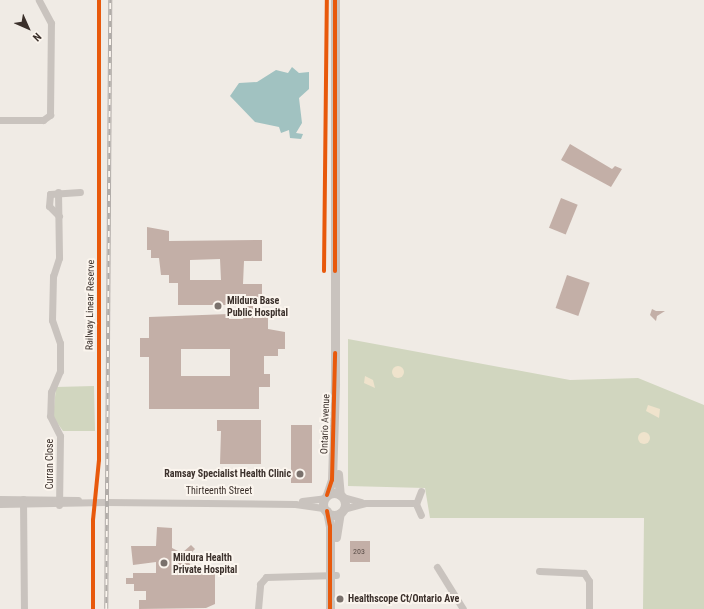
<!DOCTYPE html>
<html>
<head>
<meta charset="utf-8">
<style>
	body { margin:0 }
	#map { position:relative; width:704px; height:609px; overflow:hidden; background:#f0ebe5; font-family:"Roboto Condensed",sans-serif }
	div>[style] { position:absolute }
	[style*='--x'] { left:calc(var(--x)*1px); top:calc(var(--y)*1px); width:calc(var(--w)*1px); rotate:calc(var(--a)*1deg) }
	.green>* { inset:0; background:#d1d6bf }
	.sand>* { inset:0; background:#efe3cc }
	.round { border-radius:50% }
	.water>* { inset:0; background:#a1c2c1 }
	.building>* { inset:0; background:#c3afa7; transform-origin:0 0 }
	.minor>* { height:7px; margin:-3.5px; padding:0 3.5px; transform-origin:3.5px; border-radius:3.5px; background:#c9c3be }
	.tertiary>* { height:9px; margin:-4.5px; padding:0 4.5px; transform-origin:4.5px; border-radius:4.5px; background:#c9c3be }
	.tertiary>.ring { margin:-4.5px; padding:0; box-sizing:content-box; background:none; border:9px solid #c9c3be; border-radius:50% }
	.rail>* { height:3.5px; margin-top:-1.75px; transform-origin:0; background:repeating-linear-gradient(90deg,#fbf5ee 0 6px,#b1aca8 0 12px); box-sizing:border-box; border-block:1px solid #b1aca8 }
	.cycleway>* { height:4px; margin:-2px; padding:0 2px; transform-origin:2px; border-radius:2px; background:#e8590c }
	.dots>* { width:11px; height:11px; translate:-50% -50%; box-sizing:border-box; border:2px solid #fbf5ee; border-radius:50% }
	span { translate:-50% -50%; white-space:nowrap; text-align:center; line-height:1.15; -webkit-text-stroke:4px #fbf5ee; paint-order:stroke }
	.number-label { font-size:8px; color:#5d504a }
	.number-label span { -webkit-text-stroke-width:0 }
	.poi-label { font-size:10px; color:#3b302b; font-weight:700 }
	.left { translate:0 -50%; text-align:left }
	.right { translate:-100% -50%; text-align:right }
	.street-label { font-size:10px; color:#3b302b }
	.north { position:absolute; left:8px; top:8px; width:40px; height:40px; -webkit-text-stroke:3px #fbf5ee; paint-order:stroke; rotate:135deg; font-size:11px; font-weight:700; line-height:16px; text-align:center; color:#3b302b }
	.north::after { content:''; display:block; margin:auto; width:14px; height:18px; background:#3b302b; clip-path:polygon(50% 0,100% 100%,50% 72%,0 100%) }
</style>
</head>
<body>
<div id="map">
	<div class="green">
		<div style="clip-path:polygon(348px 339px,570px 380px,638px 378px,704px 405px,704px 609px,643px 609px,644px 518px,430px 518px,425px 488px,348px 486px)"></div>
		<div style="clip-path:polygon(94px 386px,95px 431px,63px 431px,53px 417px,56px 387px)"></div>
	</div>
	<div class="sand">
		<div class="round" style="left:392px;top:366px;width:12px;height:12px"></div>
		<div style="clip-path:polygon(365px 376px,373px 380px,375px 388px,364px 383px)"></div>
		<div style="clip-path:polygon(648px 405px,660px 409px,659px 418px,646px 411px)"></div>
		<div class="round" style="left:638px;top:432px;width:12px;height:12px"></div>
	</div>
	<div class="water">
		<div style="clip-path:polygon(292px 67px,299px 73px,309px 72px,309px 89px,299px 98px,302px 123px,296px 133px,303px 134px,301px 139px,290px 138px,289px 130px,281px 133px,279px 127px,255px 122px,230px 96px,239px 83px,257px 82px,276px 70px,288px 73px)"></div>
	</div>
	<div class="building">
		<div style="clip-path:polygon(570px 144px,612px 169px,615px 166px,622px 169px,611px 187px,561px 160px)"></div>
		<div style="left:561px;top:198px;width:18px;height:32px;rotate:22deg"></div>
		<div style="clip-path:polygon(evenodd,147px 227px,169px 231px,169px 241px,262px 240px,262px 261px,244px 261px,243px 284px,262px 284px,262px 309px,268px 309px,268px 329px,285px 332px,285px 349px,278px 349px,278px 356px,264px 356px,264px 374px,270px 374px,270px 387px,259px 387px,259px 409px,149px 409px,149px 357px,140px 357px,140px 338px,149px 338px,149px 317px,229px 314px,229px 319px,243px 319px,246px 305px,178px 305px,178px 283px,169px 283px,169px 275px,161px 275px,159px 258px,151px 258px,151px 250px,147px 250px,147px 227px,220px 259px,221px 280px,190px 280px,190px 260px,220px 259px,147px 227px,181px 349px,230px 349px,230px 376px,181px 376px,181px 349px)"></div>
		<div style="left:567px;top:275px;width:24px;height:35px;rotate:19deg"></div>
		<div style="clip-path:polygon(652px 309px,656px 311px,665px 311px,657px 316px,656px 321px,650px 315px)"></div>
		<div style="clip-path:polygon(217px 420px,261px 420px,261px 464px,220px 464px,221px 431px,217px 431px)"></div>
		<div style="left:291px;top:425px;width:21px;height:58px"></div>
		<div style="clip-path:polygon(157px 527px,172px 528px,172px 548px,182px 553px,191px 545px,195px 549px,187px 557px,191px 567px,215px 569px,215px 604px,206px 608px,139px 609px,139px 600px,146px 600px,146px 591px,134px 591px,134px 584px,126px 584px,126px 578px,133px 578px,133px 573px,156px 573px,156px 562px,133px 565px,131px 546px,156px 546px)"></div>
		<div style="left:350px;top:541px;width:20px;height:21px"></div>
	</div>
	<div class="minor">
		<div style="--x:0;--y:120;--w:43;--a:0"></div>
		<div style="--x:43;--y:120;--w:9;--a:-36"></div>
		<div style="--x:50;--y:115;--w:92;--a:-89.4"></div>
		<div style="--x:51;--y:23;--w:26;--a:-118"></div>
		<div style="--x:58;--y:192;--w:66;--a:89.1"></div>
		<div style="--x:59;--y:258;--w:19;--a:108"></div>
		<div style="--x:53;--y:276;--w:44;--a:91.3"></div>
		<div style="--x:52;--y:320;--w:24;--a:71"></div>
		<div style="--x:60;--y:343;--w:28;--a:90"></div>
		<div style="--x:60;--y:371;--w:23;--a:113"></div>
		<div style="--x:51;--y:392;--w:24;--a:92"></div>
		<div style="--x:50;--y:416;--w:22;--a:63"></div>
		<div style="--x:60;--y:436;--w:69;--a:90.8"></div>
		<div style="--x:59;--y:216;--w:14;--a:-135"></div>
		<div style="--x:49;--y:206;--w:12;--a:-85"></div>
		<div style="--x:50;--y:194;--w:30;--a:-4"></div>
		<div style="--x:421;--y:491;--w:14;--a:111"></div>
		<div style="--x:416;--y:504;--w:12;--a:66"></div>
		<div style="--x:343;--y:497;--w:19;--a:16"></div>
		<div style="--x:0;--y:499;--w:78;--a:0.7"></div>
		<div style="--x:23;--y:499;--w:110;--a:89.5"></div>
		<div style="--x:302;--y:501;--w:23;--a:-7"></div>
		<div style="--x:0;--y:504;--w:106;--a:-1.1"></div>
		<div style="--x:106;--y:502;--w:189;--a:0.6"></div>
		<div style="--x:295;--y:504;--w:30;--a:8"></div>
		<div style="--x:343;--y:509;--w:23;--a:-15"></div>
		<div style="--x:365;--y:503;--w:51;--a:0"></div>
		<div style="--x:437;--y:567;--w:49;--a:58.2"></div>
		<div style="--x:539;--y:571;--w:45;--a:2.5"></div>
		<div style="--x:584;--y:573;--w:9;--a:58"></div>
		<div style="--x:589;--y:581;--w:28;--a:90"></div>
		<div style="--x:258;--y:609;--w:25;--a:-85"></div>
		<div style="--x:260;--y:584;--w:9;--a:-49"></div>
		<div style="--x:266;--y:577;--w:70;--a:-1.6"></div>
	</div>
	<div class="tertiary">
		<div style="--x:338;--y:474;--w:21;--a:85"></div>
		<div class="ring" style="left:323px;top:493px;width:13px;height:13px"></div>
		<div style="--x:327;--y:495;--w:16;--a:-72"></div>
		<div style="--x:332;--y:480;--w:97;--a:-88.2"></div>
		<div style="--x:335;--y:383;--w:383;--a:-90"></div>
		<div style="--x:327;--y:511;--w:15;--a:79"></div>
		<div style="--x:330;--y:526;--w:83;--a:90"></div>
		<div style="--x:336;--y:537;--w:24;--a:-81"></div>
	</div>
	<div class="rail">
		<div style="--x:106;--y:609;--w:609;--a:-89.62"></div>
	</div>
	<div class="cycleway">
		<div style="--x:324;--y:271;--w:271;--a:-89.4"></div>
		<div style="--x:335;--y:271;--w:271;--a:-90"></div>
		<div style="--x:327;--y:495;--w:16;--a:-72"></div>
		<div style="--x:332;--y:480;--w:127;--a:-88.6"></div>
		<div style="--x:327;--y:511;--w:15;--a:79"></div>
		<div style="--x:330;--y:526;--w:83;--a:90"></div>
		<div style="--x:93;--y:609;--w:89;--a:-90"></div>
		<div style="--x:93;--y:520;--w:60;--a:-84.3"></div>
		<div style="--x:99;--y:460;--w:460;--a:-90"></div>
	</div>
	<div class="dots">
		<div style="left:218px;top:306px;background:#7a716c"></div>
		<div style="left:300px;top:474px;background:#7a716c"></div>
		<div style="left:164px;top:563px;background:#7a716c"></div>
		<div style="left:340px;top:599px;background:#7a716c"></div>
	</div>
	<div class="number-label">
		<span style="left:359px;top:552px">203</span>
	</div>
	<div class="poi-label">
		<span class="left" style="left:227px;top:306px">Mildura Base<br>Public Hospital</span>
		<span class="right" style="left:291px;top:474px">Ramsay Specialist Health Clinic</span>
		<span class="left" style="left:173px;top:563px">Mildura Health<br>Private Hospital</span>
		<span class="left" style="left:348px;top:599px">Healthscope Ct/Ontario Ave</span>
	</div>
	<div class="street-label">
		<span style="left:90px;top:305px;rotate:-89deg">Railway Linear Reserve</span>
		<span style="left:325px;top:424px;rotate:-88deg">Ontario Avenue</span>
		<span style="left:50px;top:464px;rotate:-90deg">Curran Close</span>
		<span style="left:219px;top:491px">Thirteenth Street</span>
	</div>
	<div class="north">N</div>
</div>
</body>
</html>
